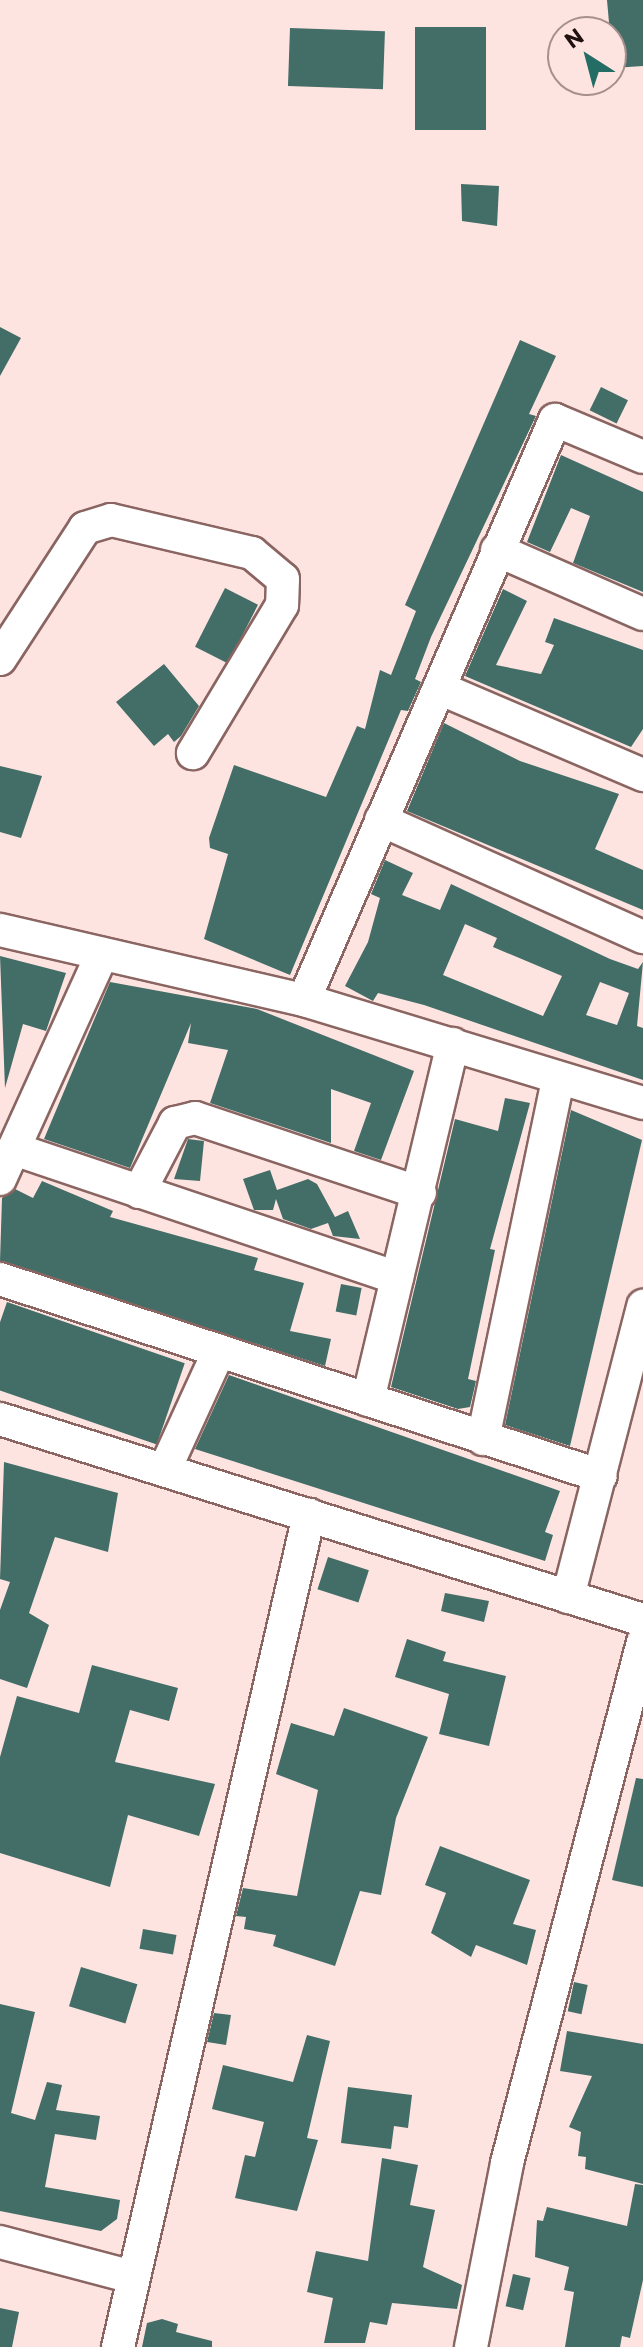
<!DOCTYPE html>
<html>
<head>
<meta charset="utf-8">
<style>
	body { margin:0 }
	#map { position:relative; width:643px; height:2347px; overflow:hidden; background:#fee4e1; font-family:Commissioner,sans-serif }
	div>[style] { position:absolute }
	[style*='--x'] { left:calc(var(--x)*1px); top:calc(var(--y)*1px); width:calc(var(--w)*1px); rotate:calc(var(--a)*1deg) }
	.building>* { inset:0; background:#436d67; transform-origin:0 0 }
	.roads { filter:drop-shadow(2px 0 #8a6561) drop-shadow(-2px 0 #8a6561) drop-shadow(0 2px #8a6561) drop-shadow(0 -2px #8a6561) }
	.minor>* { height:32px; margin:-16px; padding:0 16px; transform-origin:16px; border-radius:16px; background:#fff }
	span { translate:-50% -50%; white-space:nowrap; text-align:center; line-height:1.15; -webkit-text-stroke:8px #fee4e1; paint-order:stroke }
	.north { position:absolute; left:547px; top:16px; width:80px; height:80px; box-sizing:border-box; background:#fee4e1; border:2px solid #a5908d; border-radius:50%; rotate:324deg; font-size:22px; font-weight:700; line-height:32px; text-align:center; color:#201110 }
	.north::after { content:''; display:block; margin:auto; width:28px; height:36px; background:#246d65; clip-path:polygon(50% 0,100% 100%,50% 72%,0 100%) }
</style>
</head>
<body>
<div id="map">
	<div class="building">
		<div style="clip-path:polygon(607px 0,643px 0,643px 66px,613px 68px)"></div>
		<div style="left:415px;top:27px;width:71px;height:103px"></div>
		<div style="left:290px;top:28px;width:95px;height:58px;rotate:2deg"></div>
		<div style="clip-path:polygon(461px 184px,499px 186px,497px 226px,462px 221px)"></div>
		<div style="clip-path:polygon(0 327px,21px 338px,0 376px)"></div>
		<div style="clip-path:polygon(520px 340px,556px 356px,529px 414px,536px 416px,431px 637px,415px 679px,421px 682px,408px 711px,401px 710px,290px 975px,204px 939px,228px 854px,210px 848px,209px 838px,234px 765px,326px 797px,357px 726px,365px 729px,380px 670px,391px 675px,416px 611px,405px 605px)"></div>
		<div style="left:601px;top:387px;width:30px;height:26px;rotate:26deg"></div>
		<div style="clip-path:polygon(561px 455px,643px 492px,643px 592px,573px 563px,590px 516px,571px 508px,550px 552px,527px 542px)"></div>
		<div style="left:225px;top:588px;width:37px;height:66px;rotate:27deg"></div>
		<div style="clip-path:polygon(503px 589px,527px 601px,496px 665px,541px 674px,554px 645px,545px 642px,554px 618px,643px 650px,643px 729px,631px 747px,465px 676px)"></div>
		<div style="clip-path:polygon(164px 664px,199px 706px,181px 736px,174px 742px,168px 734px,154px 746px,116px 702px)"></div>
		<div style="clip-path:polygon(444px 723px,520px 761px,619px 794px,595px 849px,643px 870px,643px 910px,407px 811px)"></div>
		<div style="clip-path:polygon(0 766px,42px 776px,21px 838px,0 832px)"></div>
		<div style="clip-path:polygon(evenodd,385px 860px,413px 873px,402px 895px,440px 910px,451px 884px,610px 959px,638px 969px,643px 962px,637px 1026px,643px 1028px,643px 1080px,424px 1005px,378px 993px,373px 1001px,345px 986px,368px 942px,380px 898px,371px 894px,385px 860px,465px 924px,497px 938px,493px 947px,562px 976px,543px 1016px,443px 975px,465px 924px,385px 860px,600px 982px,629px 993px,617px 1025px,586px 1015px,600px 982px)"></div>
		<div style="clip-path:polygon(0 956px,66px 973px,46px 1031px,23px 1024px,5px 1088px)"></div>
		<div style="clip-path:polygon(110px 982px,257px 1009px,414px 1071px,381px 1160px,354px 1151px,371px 1103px,331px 1089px,331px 1143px,210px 1103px,228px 1050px,188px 1043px,191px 1023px,130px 1168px,44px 1139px)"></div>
		<div style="clip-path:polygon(505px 1098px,530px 1103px,490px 1249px,495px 1250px,468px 1379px,476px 1381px,470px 1407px,458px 1409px,391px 1387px,455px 1119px,498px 1131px)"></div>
		<div style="clip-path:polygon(571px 1110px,642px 1140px,570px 1446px,505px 1425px)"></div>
		<div style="clip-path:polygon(188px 1139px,204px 1141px,200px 1181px,174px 1179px)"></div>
		<div style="clip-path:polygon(270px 1170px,277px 1190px,308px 1179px,317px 1184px,335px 1217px,348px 1211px,360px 1239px,333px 1236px,328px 1223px,311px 1229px,283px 1219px,276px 1199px,273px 1210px,254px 1210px,243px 1179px)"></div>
		<div style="clip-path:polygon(42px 1181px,113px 1211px,110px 1217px,258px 1258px,254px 1270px,304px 1283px,290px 1331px,331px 1339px,325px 1366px,0 1261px,2px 1198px,15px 1189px,33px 1198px)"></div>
		<div style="left:341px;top:1284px;width:21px;height:28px;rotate:11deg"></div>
		<div style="left:7px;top:1302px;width:188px;height:86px;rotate:19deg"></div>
		<div style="clip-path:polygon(229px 1375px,560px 1491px,545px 1532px,553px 1535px,545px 1561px,195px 1449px)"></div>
		<div style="clip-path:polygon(4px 1462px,118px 1493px,108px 1552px,55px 1537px,29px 1613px,49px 1625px,27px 1688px,0 1679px,0 1610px,10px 1582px,0 1579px)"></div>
		<div style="left:328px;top:1557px;width:43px;height:34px;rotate:18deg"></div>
		<div style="clip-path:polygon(445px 1593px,489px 1601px,484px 1622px,441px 1611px)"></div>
		<div style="clip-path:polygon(407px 1639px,446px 1652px,443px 1661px,506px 1676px,489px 1746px,439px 1734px,449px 1694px,395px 1677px)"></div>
		<div style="clip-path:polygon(92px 1665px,178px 1688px,169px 1721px,130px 1710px,115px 1762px,215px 1784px,199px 1836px,128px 1815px,110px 1887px,0 1853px,0 1757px,17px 1696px,79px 1713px)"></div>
		<div style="clip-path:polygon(344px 1708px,428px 1737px,396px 1818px,381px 1895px,360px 1891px,335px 1966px,273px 1946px,276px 1935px,244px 1929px,246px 1917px,236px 1916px,243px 1888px,297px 1896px,318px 1790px,276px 1774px,291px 1723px,334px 1736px)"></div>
		<div style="clip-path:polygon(636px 1778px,643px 1779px,643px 1887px,612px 1880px)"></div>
		<div style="clip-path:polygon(440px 1846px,530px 1880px,513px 1924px,536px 1930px,527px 1965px,476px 1945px,471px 1957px,431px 1933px,446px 1893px,425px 1885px)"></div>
		<div style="left:143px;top:1929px;width:34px;height:20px;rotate:10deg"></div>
		<div style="left:81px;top:1967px;width:59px;height:41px;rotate:17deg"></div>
		<div style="left:574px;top:1982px;width:14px;height:30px;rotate:12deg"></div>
		<div style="clip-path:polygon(0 2004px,35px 2012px,11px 2113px,35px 2120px,47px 2082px,62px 2085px,56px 2110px,100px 2116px,96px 2140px,55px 2134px,45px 2187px,120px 2200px,117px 2219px,101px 2231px,0 2211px)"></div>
		<div style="clip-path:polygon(214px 2013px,231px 2015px,226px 2045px,207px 2042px)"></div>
		<div style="clip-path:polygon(567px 2031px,643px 2044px,643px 2184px,585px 2169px,586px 2157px,578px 2156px,581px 2132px,569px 2127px,592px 2076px,560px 2071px)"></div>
		<div style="clip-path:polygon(307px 2035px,330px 2041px,307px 2138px,318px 2140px,297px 2211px,235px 2198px,245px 2155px,255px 2157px,264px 2122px,212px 2109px,223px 2065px,293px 2082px)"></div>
		<div style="clip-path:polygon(348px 2087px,412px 2095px,408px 2128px,394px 2126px,391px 2149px,341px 2143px)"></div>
		<div style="clip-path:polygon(382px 2158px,418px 2165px,410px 2205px,435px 2210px,423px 2267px,462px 2285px,457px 2309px,392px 2303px,387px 2325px,370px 2322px,365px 2343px,324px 2343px,333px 2298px,307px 2292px,316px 2251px,368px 2261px)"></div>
		<div style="clip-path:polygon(635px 2184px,643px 2185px,643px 2280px,630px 2338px,622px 2336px,620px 2347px,565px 2347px,574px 2292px,564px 2290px,569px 2267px,535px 2257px,537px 2220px,543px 2221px,547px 2207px,627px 2226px)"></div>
		<div style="left:513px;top:2274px;width:18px;height:33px;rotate:13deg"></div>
		<div style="clip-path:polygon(0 2308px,19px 2312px,12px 2347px,0 2347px)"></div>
		<div style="clip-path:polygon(162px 2319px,178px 2324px,176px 2332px,212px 2341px,212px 2347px,142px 2347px,147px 2323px)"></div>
	</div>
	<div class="roads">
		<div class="minor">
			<div style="--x:497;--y:550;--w:159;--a:23.7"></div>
			<div style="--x:0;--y:659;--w:156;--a:-57"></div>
			<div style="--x:85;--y:528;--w:27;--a:-17"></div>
			<div style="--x:111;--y:520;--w:145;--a:13.2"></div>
			<div style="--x:252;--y:553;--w:40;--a:40"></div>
			<div style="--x:283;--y:579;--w:26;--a:92"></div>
			<div style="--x:282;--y:605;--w:173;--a:121"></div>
			<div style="--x:439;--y:688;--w:222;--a:23.1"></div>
			<div style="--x:381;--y:820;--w:287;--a:24.1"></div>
			<div style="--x:0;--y:930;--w:312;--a:13"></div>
			<div style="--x:304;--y:1000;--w:354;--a:16.9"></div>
			<div style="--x:304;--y:1000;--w:632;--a:-66.6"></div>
			<div style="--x:555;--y:420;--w:95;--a:22.8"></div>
			<div style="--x:14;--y:1149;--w:404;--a:18.6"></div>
			<div style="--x:0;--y:1179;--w:247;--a:-65.6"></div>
			<div style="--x:139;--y:1192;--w:78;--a:-62.4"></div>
			<div style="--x:175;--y:1123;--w:21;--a:-14"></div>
			<div style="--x:195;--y:1118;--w:237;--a:18.4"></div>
			<div style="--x:0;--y:1279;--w:632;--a:18.15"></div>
			<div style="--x:368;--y:1400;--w:366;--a:-76.6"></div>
			<div style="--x:0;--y:1419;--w:674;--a:17.36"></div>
			<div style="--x:483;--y:1439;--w:367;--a:-78.2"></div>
			<div style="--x:165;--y:1469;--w:130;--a:-65.4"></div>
			<div style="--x:568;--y:1597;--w:301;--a:-75.5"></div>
			<div style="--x:0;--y:2242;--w:133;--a:14.8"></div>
			<div style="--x:118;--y:2347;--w:854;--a:-77.07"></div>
			<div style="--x:471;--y:2347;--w:187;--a:-78.9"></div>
			<div style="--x:507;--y:2163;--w:538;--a:-75.37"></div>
		</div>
	</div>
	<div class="north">N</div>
</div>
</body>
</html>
